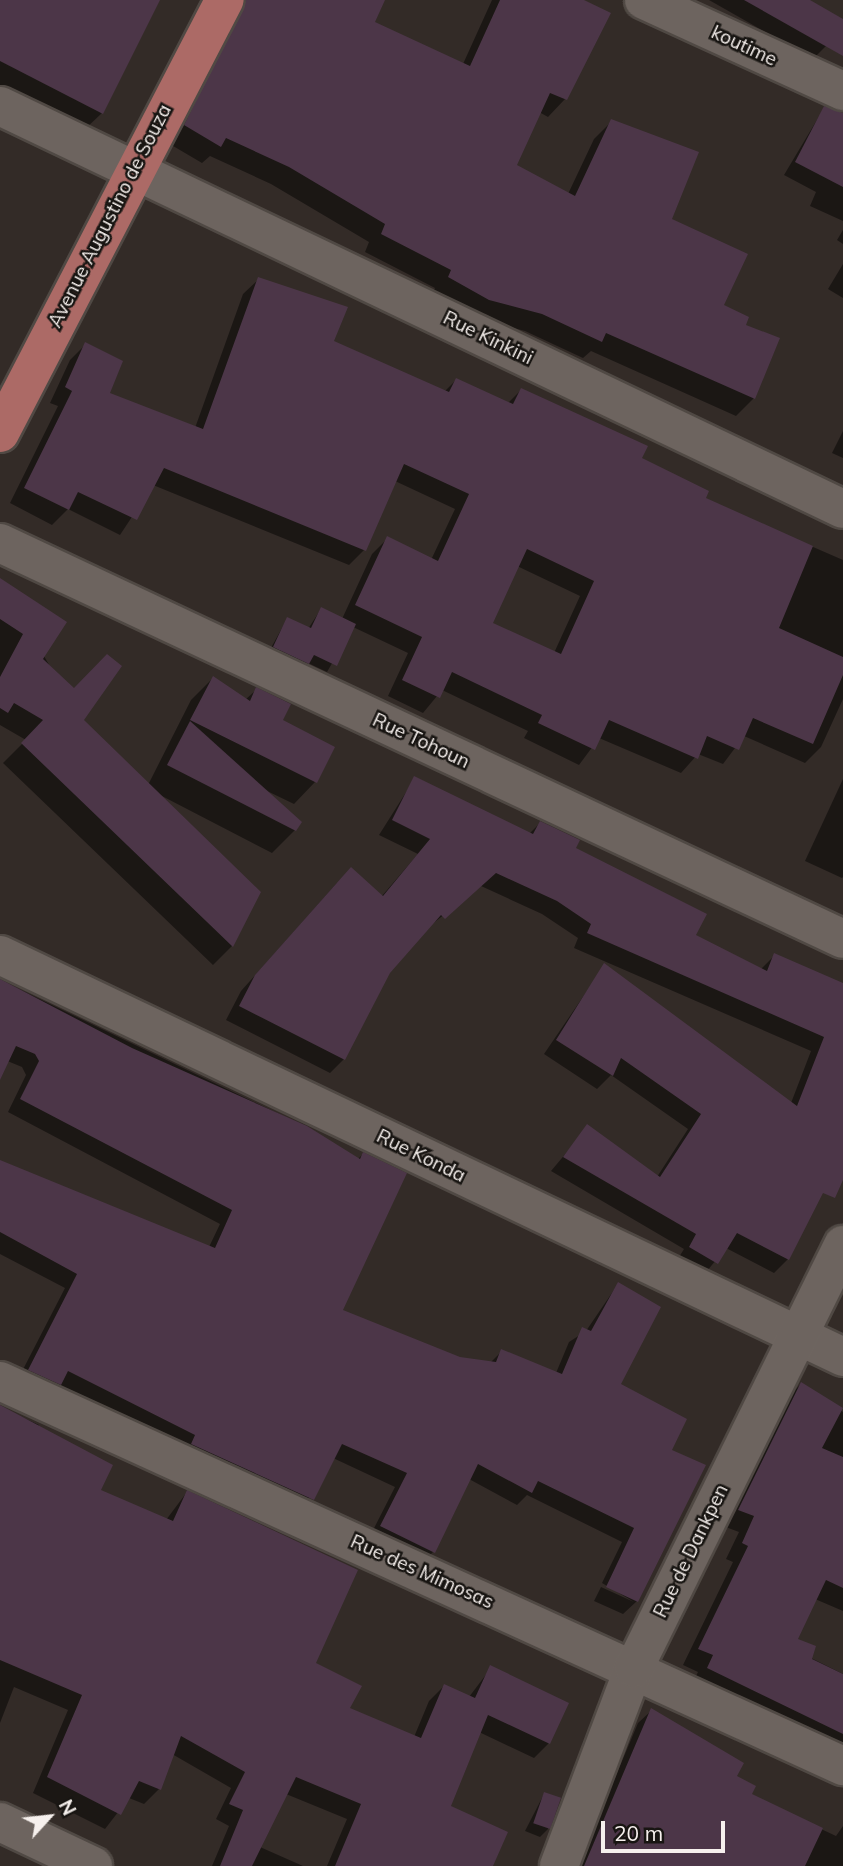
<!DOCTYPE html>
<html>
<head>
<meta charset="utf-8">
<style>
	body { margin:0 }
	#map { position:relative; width:843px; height:1866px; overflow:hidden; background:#332b27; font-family:Mulish,sans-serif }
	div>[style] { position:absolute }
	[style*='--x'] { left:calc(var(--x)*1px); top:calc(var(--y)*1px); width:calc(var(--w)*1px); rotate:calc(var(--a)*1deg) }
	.shadow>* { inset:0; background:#0007 }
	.building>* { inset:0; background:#4c3648; transform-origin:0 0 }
	.roads { filter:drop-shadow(2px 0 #504944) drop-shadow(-2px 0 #504944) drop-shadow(0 2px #504944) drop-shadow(0 -2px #504944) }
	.minor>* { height:38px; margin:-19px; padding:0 19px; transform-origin:19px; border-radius:19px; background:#6d645f }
	.major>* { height:38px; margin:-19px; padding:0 19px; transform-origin:19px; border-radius:19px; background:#ac6a66 }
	span { translate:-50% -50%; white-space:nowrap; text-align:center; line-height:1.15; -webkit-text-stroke:5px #181512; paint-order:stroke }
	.street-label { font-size:19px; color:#f6f0ed }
	.north { position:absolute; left:14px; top:1782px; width:70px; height:70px; -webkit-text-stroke:5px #181512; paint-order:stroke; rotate:63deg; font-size:19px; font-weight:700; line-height:28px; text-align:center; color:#f6f0ed }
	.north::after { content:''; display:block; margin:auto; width:24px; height:32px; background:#f6f0ed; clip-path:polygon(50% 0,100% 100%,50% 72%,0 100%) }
	.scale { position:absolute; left:601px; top:1821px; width:124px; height:32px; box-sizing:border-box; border:4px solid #f6f0ed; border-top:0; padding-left:9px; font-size:21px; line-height:24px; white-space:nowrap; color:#f6f0ed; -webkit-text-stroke:5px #181512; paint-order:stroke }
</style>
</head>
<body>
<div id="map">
	<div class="shadow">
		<div style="clip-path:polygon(0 0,157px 0,102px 113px,83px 131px,0 89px)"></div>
		<div style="clip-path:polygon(236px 0,383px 0,373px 23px,463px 64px,492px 0,582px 0,565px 99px,548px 117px,539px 112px,515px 165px,568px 194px,594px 139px,611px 122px,721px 306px,743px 326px,777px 339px,754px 398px,736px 416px,591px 351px,583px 358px,525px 331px,472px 317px,432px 294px,435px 288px,365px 252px,369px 242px,271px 184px,210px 156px,202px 163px,168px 143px)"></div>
		<div style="clip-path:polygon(709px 0,808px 0,826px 46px,813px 59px)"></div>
		<div style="clip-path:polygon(824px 108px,843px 117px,843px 221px,810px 206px,816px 192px,784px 175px)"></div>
		<div style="clip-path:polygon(843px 230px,843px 244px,837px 240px)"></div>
		<div style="clip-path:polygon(843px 264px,843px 298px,828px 289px)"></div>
		<div style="clip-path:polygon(evenodd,259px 279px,346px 308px,332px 341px,444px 392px,456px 380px,508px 403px,521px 390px,703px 499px,843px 560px,843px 699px,821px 747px,805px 763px,744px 736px,723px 764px,698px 754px,681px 773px,599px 738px,579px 765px,524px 738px,528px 731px,442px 690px,423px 713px,388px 696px,408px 653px,353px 627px,327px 672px,308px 663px,300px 671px,267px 655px,287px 619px,308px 629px,321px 609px,342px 619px,372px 554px,387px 539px,431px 560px,455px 509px,395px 481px,364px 550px,349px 565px,153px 485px,120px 535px,68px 509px,52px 525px,10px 503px,58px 406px,50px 403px,70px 360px,85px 345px,108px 394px,195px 428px,243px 294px,259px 279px,517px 566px,580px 596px,554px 653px,491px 624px,517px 566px)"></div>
		<div style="clip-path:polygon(843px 431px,843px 458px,832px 453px)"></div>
		<div style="clip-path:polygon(0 580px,81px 720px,148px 785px,191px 700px,213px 678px,245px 700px,256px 690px,315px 782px,294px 804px,265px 790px,295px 830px,272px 853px,160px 795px,259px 893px,232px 946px,213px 965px,3px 763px,26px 740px,0 725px)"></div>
		<div style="clip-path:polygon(415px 778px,529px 834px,540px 823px,694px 935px,761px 969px,775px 955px,843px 985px,843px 1142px,788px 1259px,774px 1273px,726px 1248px,702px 1277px,676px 1262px,684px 1249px,551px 1171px,588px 1127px,657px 1177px,688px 1129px,611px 1075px,597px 1089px,544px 1054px,604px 966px,791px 1103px,811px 1051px,574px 948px,578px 938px,542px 914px,481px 886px,427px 928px,388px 972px,344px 1059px,330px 1073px,226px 1020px,241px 991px,337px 883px,381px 897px,418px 854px,379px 835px)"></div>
		<div style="clip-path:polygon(843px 779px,843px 877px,842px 878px,805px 861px)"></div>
		<div style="clip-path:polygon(0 980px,306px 1127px,357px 1160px,363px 1154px,341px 1311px,459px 1358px,490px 1363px,502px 1351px,556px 1373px,569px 1342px,586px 1331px,618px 1284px,618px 1385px,669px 1451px,637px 1601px,623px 1614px,594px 1601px,601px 1587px,634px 1602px,602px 1583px,622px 1542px,527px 1495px,517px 1505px,469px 1479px,433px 1552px,420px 1565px,368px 1540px,395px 1487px,333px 1458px,300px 1513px,58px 1385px,46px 1397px,16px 1383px,65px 1288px,0 1254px,0 1162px,209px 1247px,220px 1224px,8px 1112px,26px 1075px,22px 1067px,0 1058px)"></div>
		<div style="clip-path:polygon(801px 1384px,843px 1412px,843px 1611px,815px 1599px,795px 1640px,811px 1658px,843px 1674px,843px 1760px,692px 1684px,698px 1672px,683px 1665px,733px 1562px,726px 1559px,739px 1532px,723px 1526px,785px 1400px)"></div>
		<div style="clip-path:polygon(0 1407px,39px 1425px,36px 1430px,99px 1491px,166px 1520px,187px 1492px,348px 1709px,414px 1737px,429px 1701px,444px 1686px,469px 1697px,491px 1668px,549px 1743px,534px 1758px,479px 1732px,448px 1807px,492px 1866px,327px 1866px,347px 1819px,286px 1794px,260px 1847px,303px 1866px,212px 1866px,229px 1826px,216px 1819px,231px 1788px,172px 1754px,159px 1789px,144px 1804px,129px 1798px,105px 1829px,33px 1793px,68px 1710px,14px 1687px,0 1723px)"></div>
		<div style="clip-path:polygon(651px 1711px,749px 1795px,836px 1836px,843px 1826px,843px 1866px,578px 1866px,638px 1723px)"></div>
		<div style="clip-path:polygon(544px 1794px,548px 1829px,540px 1837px,525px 1831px)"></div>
	</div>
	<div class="building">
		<div style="clip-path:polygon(0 0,160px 0,103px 114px,0 61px)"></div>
		<div style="clip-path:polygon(246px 0,385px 0,375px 22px,470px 66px,500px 0,584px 0,611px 13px,567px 100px,550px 93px,517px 165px,575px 196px,611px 119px,699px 152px,672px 219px,748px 254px,724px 305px,749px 317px,746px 325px,780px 338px,755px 399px,606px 333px,602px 342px,542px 314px,489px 300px,448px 277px,451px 270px,381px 234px,385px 224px,289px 167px,226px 138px,221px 147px,184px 125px)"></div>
		<div style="clip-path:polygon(744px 0,810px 0,843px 19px,843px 56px)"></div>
		<div style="clip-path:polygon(824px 106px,843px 113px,843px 187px,795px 162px)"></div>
		<div style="clip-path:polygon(evenodd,258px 277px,348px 307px,334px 341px,449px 392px,456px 378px,513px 404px,521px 388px,648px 446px,642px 458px,709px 491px,706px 498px,813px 546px,779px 628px,843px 657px,843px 675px,813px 744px,753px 718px,739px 750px,707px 736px,698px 759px,609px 720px,595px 750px,538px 723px,542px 715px,452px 672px,440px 698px,402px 680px,422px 637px,355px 605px,387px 536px,438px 561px,469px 494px,404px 464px,366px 551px,164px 468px,137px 520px,78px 492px,69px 510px,24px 488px,72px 391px,65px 387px,85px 342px,123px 361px,110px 393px,203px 429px,258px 277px,527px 549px,594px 581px,561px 654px,493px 623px,527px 549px)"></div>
		<div style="clip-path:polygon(0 578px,67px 622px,43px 659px,74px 688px,107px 654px,122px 666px,84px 720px,261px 892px,233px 947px,21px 743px,43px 720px,14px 703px,8px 713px,0 708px,0 677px,23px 634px,0 619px)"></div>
		<div style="clip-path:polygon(321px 607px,356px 624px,337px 666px,314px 655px,309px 664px,273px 647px,287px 617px,311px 628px)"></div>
		<div style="clip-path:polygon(213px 676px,250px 701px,256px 687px,291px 704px,283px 720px,335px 747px,317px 783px,190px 720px)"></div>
		<div style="clip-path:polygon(190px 721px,302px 822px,296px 831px,167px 765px)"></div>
		<div style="clip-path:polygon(414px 776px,533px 834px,540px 821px,580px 840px,576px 848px,707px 914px,696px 935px,767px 971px,774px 953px,843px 983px,843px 1180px,835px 1198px,823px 1193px,789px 1260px,737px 1233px,718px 1264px,689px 1247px,696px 1234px,563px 1157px,587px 1124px,660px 1177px,701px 1114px,621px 1058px,613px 1076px,556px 1040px,604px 963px,797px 1106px,824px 1037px,587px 933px,591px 924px,557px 901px,496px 873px,445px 919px,441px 915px,390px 973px,345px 1060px,239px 1006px,255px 975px,351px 867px,383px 896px,430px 839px,392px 820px)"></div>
		<div style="clip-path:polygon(0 979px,132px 1048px,307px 1126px,360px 1159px,363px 1152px,407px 1173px,343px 1310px,460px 1357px,496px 1362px,501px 1349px,562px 1374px,582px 1327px,591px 1331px,618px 1282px,661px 1307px,621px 1384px,687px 1419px,672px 1450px,706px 1465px,638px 1602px,606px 1587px,634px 1528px,538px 1481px,532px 1493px,478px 1464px,435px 1553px,380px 1526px,407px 1473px,342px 1444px,314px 1500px,191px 1444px,195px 1435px,68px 1371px,61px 1385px,28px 1370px,77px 1274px,0 1232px,0 1160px,215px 1248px,232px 1210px,20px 1099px,39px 1061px,35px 1054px,16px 1046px,0 1080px)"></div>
		<div style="clip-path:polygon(801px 1382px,843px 1408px,822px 1448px,843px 1457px,843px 1588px,826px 1580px,798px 1639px,816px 1646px,812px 1659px,843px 1674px,843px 1734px,707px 1668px,713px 1655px,698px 1649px,748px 1546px,742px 1543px,754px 1516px,738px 1510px)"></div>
		<div style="clip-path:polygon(0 1405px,113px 1465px,101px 1490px,173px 1521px,187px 1490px,358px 1570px,316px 1663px,362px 1686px,350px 1708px,421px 1738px,444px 1684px,475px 1698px,490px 1665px,569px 1703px,550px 1744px,488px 1715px,451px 1806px,508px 1832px,493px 1866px,335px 1866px,361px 1804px,296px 1777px,252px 1866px,220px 1866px,243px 1810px,229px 1804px,245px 1772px,181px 1736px,161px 1790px,139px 1781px,121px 1815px,47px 1777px,82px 1695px,0 1660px)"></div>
		<div style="clip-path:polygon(651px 1708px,744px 1763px,737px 1776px,756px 1786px,752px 1794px,823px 1828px,805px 1866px,584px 1866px)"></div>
		<div style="left:544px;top:1792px;width:18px;height:33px;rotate:19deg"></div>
	</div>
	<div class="roads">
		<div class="minor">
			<div style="--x:644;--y:0;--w:219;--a:24.6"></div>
			<div style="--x:0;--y:106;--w:934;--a:25.55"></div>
			<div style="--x:0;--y:543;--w:931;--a:25.16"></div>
			<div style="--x:0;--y:955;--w:934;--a:25.49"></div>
			<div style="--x:0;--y:1381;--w:927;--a:24.55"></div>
			<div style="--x:0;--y:1822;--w:103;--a:25.3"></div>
			<div style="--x:559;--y:1866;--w:212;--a:-69.3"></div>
			<div style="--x:634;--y:1668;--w:472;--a:-63.7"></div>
		</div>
		<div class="major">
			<div style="--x:0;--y:433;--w:488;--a:-62.6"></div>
		</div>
	</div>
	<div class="street-label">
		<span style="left:744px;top:46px;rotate:25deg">koutime</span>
		<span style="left:110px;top:216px;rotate:-63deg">Avenue Augustino de Souza</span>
		<span style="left:488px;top:338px;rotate:26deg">Rue Kinkini</span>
		<span style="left:421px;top:741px;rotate:25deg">Rue Tohoun</span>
		<span style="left:421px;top:1156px;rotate:26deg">Rue Konda</span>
		<span style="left:691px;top:1551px;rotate:-64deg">Rue de Dankpen</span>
		<span style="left:422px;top:1572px;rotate:24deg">Rue des Mimosas</span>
	</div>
	<div class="north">N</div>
	<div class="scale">20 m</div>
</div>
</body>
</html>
